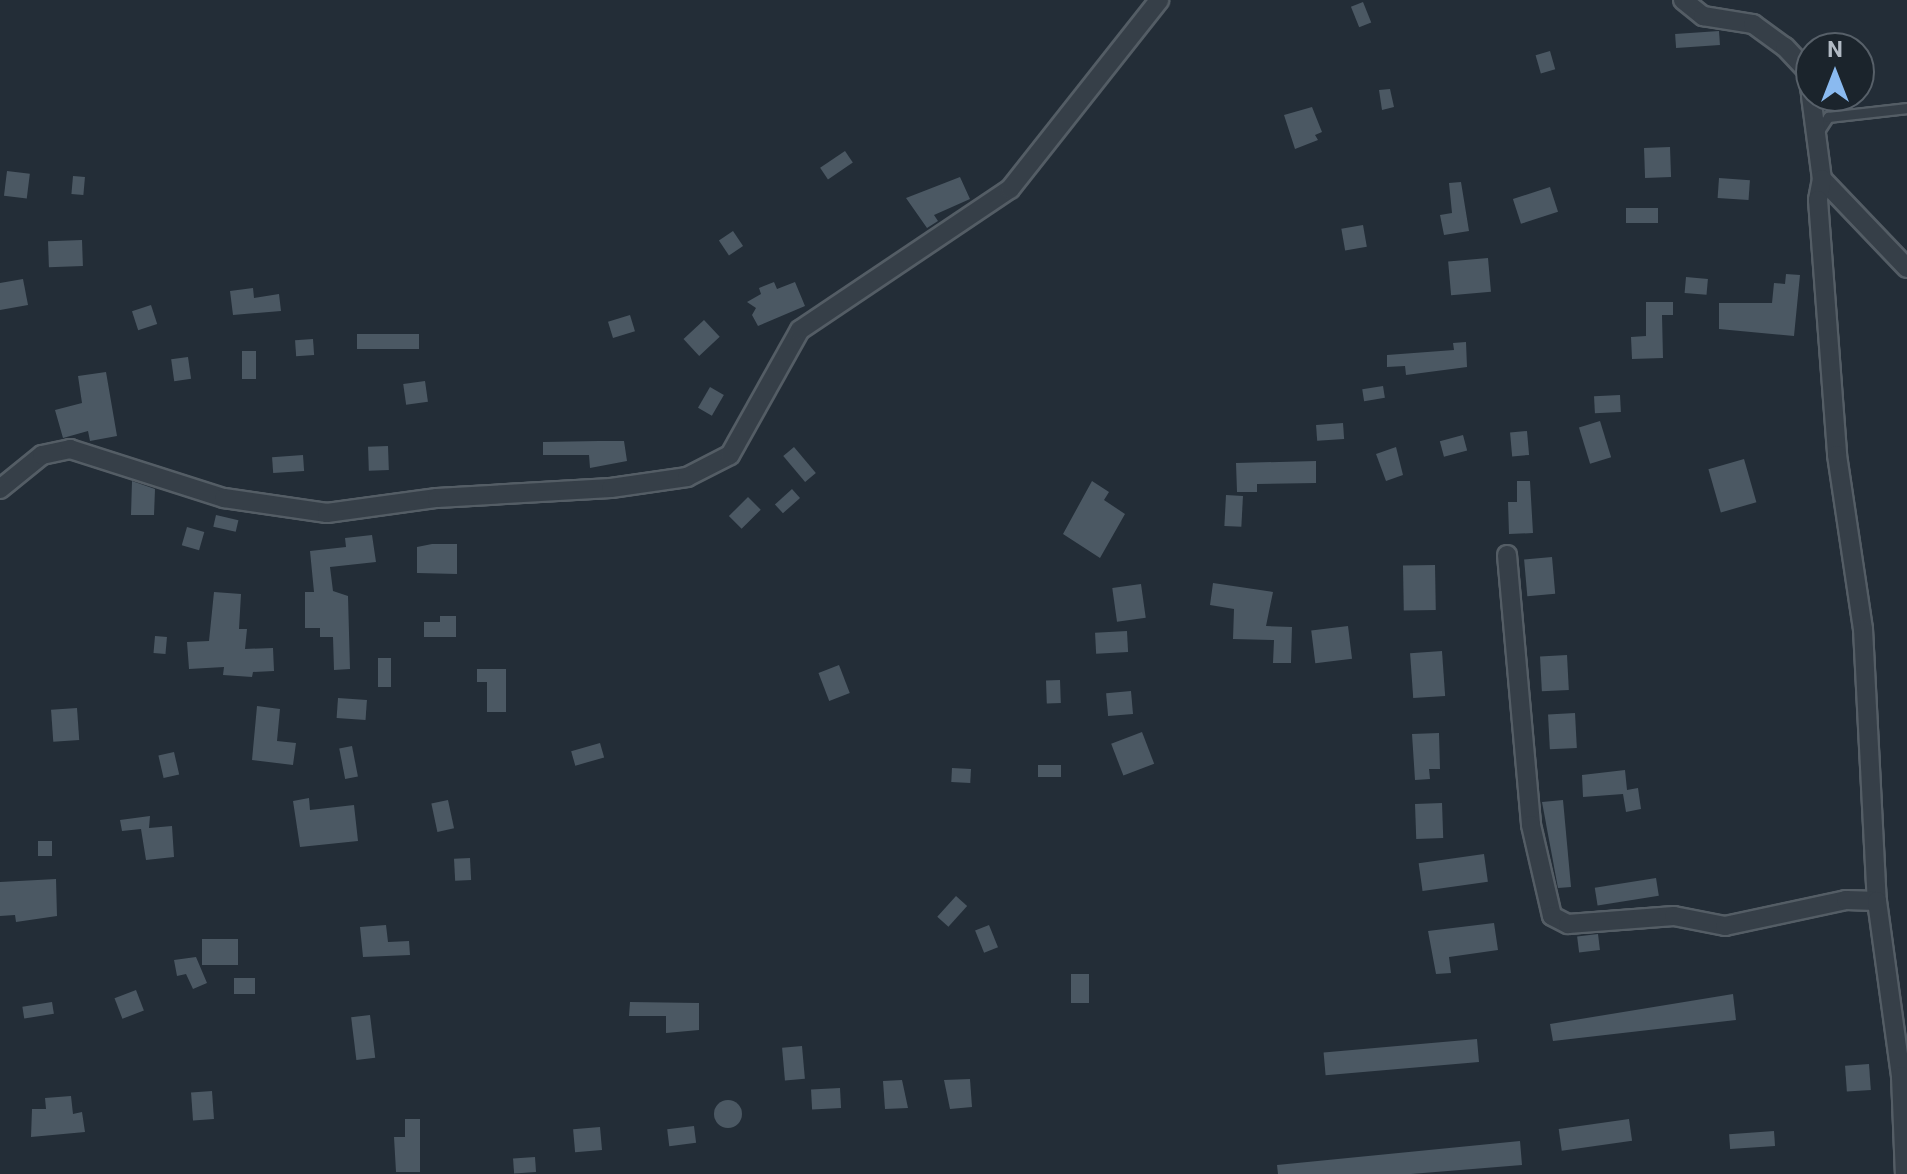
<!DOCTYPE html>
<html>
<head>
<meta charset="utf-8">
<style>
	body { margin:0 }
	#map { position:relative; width:1907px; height:1174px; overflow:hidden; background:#232d37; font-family:Roboto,sans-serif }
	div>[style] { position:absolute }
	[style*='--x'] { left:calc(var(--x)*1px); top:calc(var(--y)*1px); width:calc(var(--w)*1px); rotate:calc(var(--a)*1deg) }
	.building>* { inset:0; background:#4b5863; transform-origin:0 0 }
	.round { border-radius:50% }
	.roads { filter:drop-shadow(2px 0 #545d65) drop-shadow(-2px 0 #545d65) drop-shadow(0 2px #545d65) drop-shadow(0 -2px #545d65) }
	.lane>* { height:9px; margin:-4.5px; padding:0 4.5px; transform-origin:4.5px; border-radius:4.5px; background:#363f48 }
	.street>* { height:18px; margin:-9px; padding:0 9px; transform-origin:9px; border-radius:9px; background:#363f48 }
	span { translate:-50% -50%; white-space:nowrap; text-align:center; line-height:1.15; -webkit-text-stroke:6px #1b242c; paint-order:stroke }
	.north { position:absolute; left:1795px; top:32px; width:80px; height:80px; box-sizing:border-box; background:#1b242c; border:2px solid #576069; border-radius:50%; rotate:0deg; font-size:22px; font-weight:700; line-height:32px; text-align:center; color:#b1bac4 }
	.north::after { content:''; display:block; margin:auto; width:28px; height:36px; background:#8abaf0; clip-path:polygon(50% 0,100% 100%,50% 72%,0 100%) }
</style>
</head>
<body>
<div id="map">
	<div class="building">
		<div style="left:1363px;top:2px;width:22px;height:13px;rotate:68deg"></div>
		<div style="left:1719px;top:31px;width:14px;height:44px;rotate:86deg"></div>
		<div style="left:1550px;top:51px;width:19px;height:15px;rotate:74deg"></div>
		<div style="clip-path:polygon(1390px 89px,1394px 107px,1382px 110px,1379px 90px)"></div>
		<div style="clip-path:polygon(1312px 107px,1322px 132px,1315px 135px,1318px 140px,1295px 149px,1284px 115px)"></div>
		<div style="left:1670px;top:147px;width:30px;height:26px;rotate:88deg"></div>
		<div style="left:845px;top:151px;width:14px;height:30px;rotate:56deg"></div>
		<div style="left:7px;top:171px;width:23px;height:25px;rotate:7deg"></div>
		<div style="left:73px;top:176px;width:12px;height:18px;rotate:5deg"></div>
		<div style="clip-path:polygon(960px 177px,970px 199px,934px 215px,938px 221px,927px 228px,906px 198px)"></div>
		<div style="left:1719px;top:178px;width:31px;height:20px;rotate:4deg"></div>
		<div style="clip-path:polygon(1461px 182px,1469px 231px,1444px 235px,1440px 215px,1452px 213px,1449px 183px)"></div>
		<div style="left:1550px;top:187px;width:26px;height:39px;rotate:72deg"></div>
		<div style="left:1626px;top:208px;width:32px;height:15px"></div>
		<div style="left:1363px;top:225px;width:22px;height:22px;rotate:80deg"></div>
		<div style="left:733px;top:231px;width:18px;height:17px;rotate:56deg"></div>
		<div style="left:82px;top:240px;width:26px;height:34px;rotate:88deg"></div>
		<div style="left:1488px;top:258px;width:34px;height:40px;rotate:85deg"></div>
		<div style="clip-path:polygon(1786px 274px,1800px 275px,1794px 336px,1719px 329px,1719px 303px,1772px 303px,1774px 283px,1785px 284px)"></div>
		<div style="left:1686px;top:277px;width:22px;height:16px;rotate:5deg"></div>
		<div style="clip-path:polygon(23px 279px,28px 305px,0 310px,0 283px)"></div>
		<div style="clip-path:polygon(774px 282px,777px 289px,795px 282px,805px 306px,758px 326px,752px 315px,756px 308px,747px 302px,761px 294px,759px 288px)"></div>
		<div style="clip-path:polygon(253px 288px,254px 298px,279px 294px,281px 311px,233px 315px,230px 291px)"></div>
		<div style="clip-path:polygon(1646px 302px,1673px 302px,1673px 315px,1662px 315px,1663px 358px,1632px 359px,1631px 337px,1646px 336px)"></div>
		<div style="left:151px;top:305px;width:20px;height:20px;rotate:72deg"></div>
		<div style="left:630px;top:315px;width:17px;height:23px;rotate:73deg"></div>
		<div style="left:704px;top:320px;width:23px;height:28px;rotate:47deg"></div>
		<div style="left:419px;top:334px;width:15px;height:62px;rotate:90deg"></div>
		<div style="left:313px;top:339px;width:16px;height:18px;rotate:86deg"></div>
		<div style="clip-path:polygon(1466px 342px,1467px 367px,1406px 375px,1405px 366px,1387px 367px,1387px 355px,1454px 350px,1453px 343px)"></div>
		<div style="left:242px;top:351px;width:14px;height:28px"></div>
		<div style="left:188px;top:357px;width:22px;height:17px;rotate:82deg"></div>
		<div style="clip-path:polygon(106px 372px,117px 436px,90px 441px,88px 431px,63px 438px,55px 410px,82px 403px,78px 376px)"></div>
		<div style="left:425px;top:381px;width:21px;height:22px;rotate:82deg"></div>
		<div style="left:1383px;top:386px;width:12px;height:21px;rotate:81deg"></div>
		<div style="left:710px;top:387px;width:16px;height:24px;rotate:30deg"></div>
		<div style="left:1620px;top:395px;width:17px;height:26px;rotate:87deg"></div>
		<div style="left:1600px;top:421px;width:38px;height:22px;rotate:73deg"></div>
		<div style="left:1343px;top:423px;width:16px;height:27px;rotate:86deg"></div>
		<div style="left:1527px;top:431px;width:24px;height:17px;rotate:85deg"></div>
		<div style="left:1463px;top:435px;width:16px;height:24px;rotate:75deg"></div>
		<div style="clip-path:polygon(599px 441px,624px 441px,627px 461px,590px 468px,589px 455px,543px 455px,543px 442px)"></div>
		<div style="left:388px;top:446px;width:24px;height:20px;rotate:88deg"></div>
		<div style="left:794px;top:447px;width:34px;height:14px;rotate:50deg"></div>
		<div style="clip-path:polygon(1396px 447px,1403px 475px,1386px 481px,1376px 454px)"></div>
		<div style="left:303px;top:455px;width:16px;height:31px;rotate:86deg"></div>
		<div style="left:1744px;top:459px;width:45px;height:37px;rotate:74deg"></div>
		<div style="clip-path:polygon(1316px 461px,1316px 483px,1257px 484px,1257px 492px,1237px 492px,1236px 463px)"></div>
		<div style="clip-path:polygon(132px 481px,155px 489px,154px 515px,131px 515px)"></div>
		<div style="clip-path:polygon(1092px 481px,1109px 492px,1104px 500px,1125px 514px,1100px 558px,1063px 534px)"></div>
		<div style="clip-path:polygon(1517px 481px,1530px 481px,1533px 533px,1509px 534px,1508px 502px,1517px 502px)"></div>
		<div style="left:792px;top:489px;width:12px;height:23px;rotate:48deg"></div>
		<div style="left:1226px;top:495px;width:17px;height:31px;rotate:3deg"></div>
		<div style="left:748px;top:497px;width:18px;height:27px;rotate:45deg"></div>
		<div style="left:216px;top:515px;width:23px;height:12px;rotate:13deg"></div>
		<div style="left:187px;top:527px;width:18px;height:19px;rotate:16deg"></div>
		<div style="clip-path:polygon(372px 535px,376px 562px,330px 567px,333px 591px,348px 596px,350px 669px,334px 670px,333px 637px,320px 637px,320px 628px,305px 628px,305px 592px,314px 592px,310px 551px,346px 547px,345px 538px)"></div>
		<div style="clip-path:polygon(432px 544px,457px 544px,457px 574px,417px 573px,417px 547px)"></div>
		<div style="left:1552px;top:557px;width:37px;height:28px;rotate:85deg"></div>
		<div style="left:1435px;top:565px;width:45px;height:32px;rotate:89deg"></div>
		<div style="clip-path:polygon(1213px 583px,1273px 592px,1266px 626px,1292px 627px,1291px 663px,1273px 663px,1274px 640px,1233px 639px,1234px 609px,1210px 605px)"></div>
		<div style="left:1141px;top:584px;width:34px;height:29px;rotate:82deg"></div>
		<div style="clip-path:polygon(214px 592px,241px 594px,239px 629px,247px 629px,245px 649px,273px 648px,274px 671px,253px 672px,252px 677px,223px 675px,224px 667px,189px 669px,187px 642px,209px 641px)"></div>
		<div style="clip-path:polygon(440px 616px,456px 616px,456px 637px,424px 637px,424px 622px,440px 622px)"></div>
		<div style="left:1348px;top:626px;width:33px;height:37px;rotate:83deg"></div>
		<div style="left:1127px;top:631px;width:21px;height:32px;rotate:87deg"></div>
		<div style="left:155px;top:636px;width:12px;height:17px;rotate:5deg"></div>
		<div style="left:1442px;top:651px;width:45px;height:32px;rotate:86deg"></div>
		<div style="left:1567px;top:655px;width:35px;height:27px;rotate:87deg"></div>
		<div style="left:378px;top:658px;width:13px;height:29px"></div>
		<div style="left:839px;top:665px;width:30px;height:22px;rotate:69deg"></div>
		<div style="clip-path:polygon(477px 669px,506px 669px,506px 712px,487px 712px,487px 682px,477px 682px)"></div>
		<div style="left:1060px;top:680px;width:23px;height:14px;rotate:88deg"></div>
		<div style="left:1131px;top:691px;width:23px;height:25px;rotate:85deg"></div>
		<div style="left:338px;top:698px;width:29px;height:20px;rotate:4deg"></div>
		<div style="clip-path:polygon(257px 706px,280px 709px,277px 741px,296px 743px,293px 765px,252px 760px)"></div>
		<div style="left:77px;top:708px;width:32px;height:26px;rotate:86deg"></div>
		<div style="left:1575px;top:713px;width:35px;height:27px;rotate:87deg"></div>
		<div style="left:1142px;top:732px;width:34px;height:33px;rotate:69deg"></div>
		<div style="clip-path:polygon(1439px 733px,1440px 769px,1429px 769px,1430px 779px,1415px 780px,1412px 734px)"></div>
		<div style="left:600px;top:743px;width:15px;height:30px;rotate:74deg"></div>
		<div style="left:352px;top:746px;width:31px;height:13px;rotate:79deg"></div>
		<div style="left:174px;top:752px;width:23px;height:16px;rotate:77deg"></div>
		<div style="left:1038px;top:765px;width:23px;height:12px"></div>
		<div style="left:952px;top:768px;width:19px;height:14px;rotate:3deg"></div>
		<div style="clip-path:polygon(1625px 770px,1627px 790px,1638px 788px,1641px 809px,1626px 812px,1623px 794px,1583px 797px,1582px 775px)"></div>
		<div style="clip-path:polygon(309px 798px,310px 810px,354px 805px,358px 841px,300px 847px,293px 801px)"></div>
		<div style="left:448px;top:800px;width:29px;height:17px;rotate:78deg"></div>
		<div style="clip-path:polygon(1563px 800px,1571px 887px,1558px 888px,1542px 802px)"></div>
		<div style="left:1442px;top:803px;width:35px;height:27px;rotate:88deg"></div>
		<div style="clip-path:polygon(150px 816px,149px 828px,172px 826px,174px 857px,146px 860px,141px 829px,122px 831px,120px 820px)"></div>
		<div style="left:38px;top:841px;width:14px;height:15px"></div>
		<div style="left:1484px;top:854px;width:28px;height:66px;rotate:82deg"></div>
		<div style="left:470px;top:858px;width:22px;height:16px;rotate:87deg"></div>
		<div style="left:1656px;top:878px;width:18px;height:62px;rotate:81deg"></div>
		<div style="clip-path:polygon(56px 879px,57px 916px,16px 922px,15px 915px,0 916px,0 882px)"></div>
		<div style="left:956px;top:896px;width:15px;height:28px;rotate:42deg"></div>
		<div style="clip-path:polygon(1494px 923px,1498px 950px,1449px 957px,1451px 973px,1436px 974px,1428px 931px)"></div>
		<div style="clip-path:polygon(386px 925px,388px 942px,409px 941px,410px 955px,363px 957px,360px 927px)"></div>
		<div style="left:989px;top:925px;width:24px;height:15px;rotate:68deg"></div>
		<div style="left:1598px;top:934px;width:16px;height:21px;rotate:83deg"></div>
		<div style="left:202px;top:939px;width:36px;height:26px"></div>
		<div style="clip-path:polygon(196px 957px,207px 983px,193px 989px,186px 974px,177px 976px,174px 960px)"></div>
		<div style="left:1071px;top:974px;width:18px;height:29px"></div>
		<div style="left:255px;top:978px;width:16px;height:21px;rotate:90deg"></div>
		<div style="left:136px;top:990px;width:22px;height:23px;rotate:69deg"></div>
		<div style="clip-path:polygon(1733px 994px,1736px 1020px,1553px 1041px,1550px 1024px)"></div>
		<div style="left:52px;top:1002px;width:12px;height:30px;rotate:81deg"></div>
		<div style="clip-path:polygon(630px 1002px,699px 1003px,699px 1030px,666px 1033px,666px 1016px,629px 1016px)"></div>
		<div style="left:370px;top:1015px;width:43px;height:19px;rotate:83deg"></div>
		<div style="left:1477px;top:1039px;width:23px;height:154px;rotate:85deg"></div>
		<div style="left:802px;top:1046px;width:33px;height:20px;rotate:85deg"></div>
		<div style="left:1869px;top:1064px;width:26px;height:24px;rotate:86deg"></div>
		<div style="clip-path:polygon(970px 1079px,972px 1107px,950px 1109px,944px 1080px)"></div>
		<div style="clip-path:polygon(902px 1080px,908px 1108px,885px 1109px,883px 1081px)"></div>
		<div style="left:840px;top:1088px;width:20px;height:29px;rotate:87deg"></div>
		<div style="left:212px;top:1091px;width:28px;height:21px;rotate:86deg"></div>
		<div style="clip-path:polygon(71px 1096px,73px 1114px,82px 1112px,85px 1132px,31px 1137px,32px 1109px,46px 1109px,45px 1098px)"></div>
		<div class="round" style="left:714px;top:1100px;width:28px;height:28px"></div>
		<div style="clip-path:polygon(405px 1119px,420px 1119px,420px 1172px,396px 1172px,394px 1137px,405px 1137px)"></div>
		<div style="left:1629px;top:1119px;width:22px;height:71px;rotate:82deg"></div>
		<div style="left:694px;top:1126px;width:17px;height:27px;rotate:83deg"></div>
		<div style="left:600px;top:1127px;width:23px;height:27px;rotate:85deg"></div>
		<div style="left:1774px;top:1131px;width:15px;height:45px;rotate:86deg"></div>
		<div style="clip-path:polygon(1520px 1141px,1522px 1165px,1411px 1174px,1278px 1174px,1277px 1165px)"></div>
		<div style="left:535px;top:1157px;width:15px;height:22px;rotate:86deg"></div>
	</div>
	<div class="roads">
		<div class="lane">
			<div style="--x:1819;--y:131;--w:17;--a:-57"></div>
			<div style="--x:1828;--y:117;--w:80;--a:-6.5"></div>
		</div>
		<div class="street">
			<div style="--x:1683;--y:0;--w:26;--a:39"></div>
			<div style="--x:1703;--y:16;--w:51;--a:9.1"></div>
			<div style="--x:1753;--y:24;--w:39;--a:36"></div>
			<div style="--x:1785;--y:47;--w:33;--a:47"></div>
			<div style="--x:1807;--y:71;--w:22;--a:80"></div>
			<div style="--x:1811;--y:96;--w:84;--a:82.5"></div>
			<div style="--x:1822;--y:179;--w:123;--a:46.3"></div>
			<div style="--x:1822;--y:179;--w:21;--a:101"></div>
			<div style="--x:1818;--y:200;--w:256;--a:85.7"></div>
			<div style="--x:1837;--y:455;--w:176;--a:81.5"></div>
			<div style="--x:1863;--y:629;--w:272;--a:87.1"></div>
			<div style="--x:0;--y:489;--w:54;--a:-39"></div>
			<div style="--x:42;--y:455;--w:29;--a:-12"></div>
			<div style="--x:70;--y:449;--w:162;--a:17.7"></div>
			<div style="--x:224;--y:498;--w:104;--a:8.3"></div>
			<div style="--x:327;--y:513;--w:111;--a:-7.8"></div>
			<div style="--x:437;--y:498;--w:174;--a:-3.3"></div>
			<div style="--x:611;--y:488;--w:77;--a:-8.2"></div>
			<div style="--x:687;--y:477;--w:48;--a:-27.1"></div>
			<div style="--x:730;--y:455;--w:143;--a:-60.8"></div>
			<div style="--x:800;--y:330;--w:253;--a:-33.9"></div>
			<div style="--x:1010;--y:189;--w:241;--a:-51.7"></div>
			<div style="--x:1507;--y:555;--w:271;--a:84.9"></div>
			<div style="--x:1531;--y:825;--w:93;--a:77"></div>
			<div style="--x:1552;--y:916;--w:18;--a:27"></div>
			<div style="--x:1568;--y:924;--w:106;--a:-4.3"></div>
			<div style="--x:1674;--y:916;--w:52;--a:11.1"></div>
			<div style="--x:1725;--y:926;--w:124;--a:-12.1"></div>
			<div style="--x:1846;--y:900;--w:31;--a:2"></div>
			<div style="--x:1877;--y:901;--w:177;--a:82.2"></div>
			<div style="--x:1901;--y:1076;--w:98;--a:87.7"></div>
		</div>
	</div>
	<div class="north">N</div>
</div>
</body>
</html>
